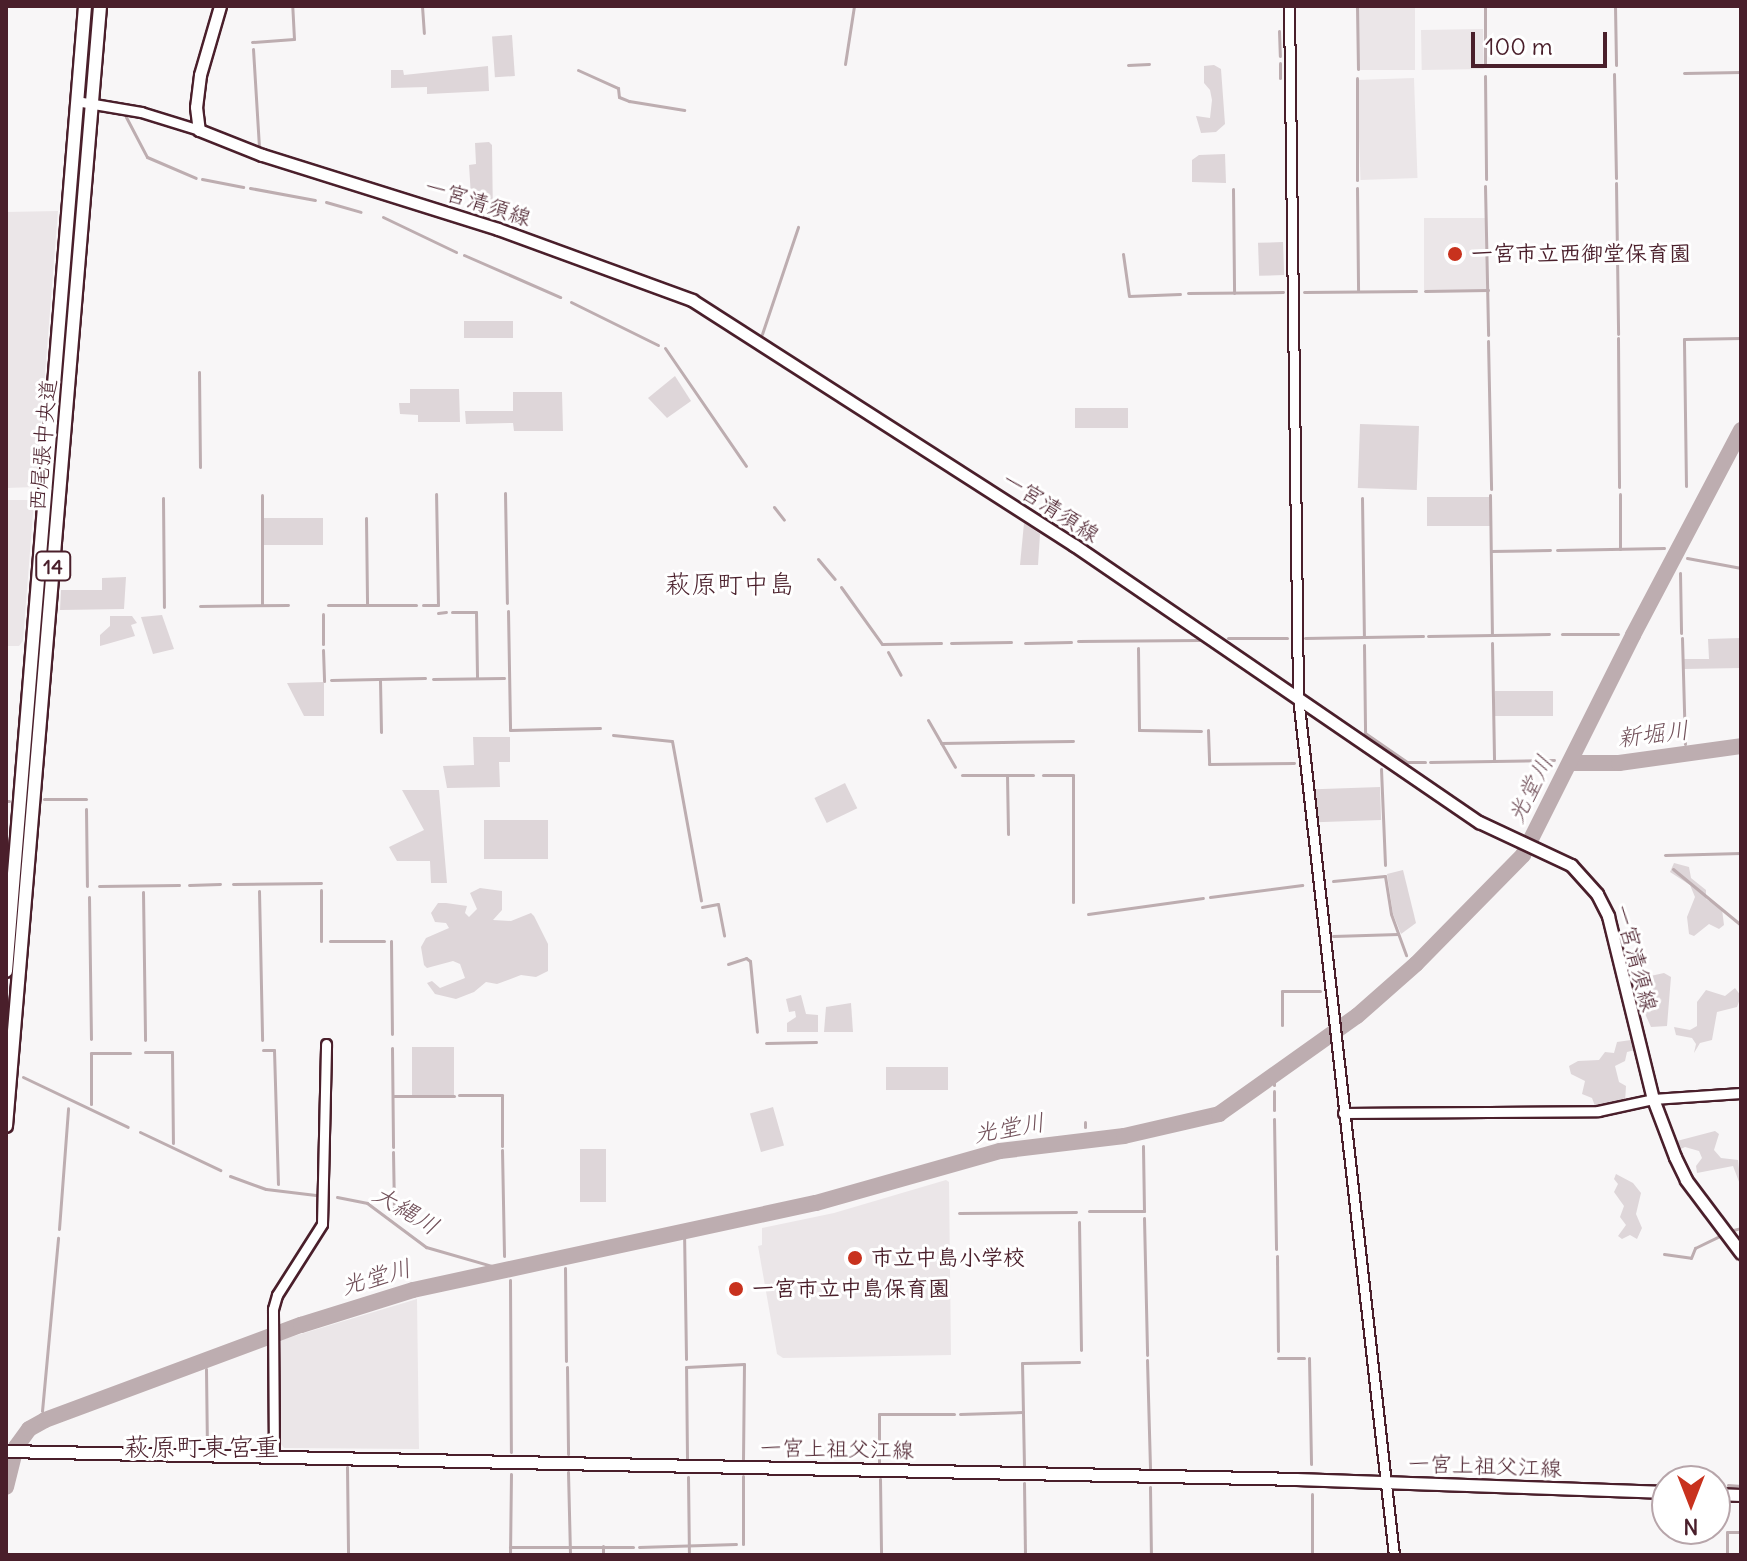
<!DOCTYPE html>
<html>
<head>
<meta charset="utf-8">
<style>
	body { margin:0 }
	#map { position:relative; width:1747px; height:1561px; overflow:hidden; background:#f8f6f7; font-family:Delius,"Klee One",sans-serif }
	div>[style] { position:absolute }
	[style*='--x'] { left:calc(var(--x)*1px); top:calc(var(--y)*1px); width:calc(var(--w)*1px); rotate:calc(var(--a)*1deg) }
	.built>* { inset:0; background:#ebe6e8; transform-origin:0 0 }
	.green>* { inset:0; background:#ded6d9; transform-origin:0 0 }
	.stream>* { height:3px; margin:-1.5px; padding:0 1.5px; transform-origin:1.5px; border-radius:1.5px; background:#bdadb0 }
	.river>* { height:16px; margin:-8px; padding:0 8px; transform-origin:8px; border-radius:8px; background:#bdadb0 }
	.roads { filter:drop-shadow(2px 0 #4a1f2b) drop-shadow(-2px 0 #4a1f2b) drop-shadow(0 2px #4a1f2b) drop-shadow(0 -2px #4a1f2b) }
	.tertiary>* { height:9px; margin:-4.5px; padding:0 4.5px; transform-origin:4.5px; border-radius:4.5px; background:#fff }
	.secondary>* { height:11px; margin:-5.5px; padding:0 5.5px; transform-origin:5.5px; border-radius:5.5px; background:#fff }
	.primary>* { height:12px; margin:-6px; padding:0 6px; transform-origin:6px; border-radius:6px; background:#fff }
	.dots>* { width:22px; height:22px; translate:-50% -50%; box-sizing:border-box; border:4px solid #fff; border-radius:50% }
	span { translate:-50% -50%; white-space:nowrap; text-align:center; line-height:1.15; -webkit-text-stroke:6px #fff; paint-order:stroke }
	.shield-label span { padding:2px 6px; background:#fff; border:2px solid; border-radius:6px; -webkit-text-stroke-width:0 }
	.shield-label { font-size:20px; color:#4a1f2b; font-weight:700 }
	.street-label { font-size:22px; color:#4a1f2b }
	.poi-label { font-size:22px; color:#4a1f2b; font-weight:700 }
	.left { translate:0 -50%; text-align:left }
	.water-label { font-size:24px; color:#72515a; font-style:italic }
	.quarter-label { font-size:26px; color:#4a1f2b }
	.frame { position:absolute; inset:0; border:8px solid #4a1f2b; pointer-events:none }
	.north { position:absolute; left:1651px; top:1465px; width:80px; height:80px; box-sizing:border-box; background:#fff; border:2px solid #b7a5aa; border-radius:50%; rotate:180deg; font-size:22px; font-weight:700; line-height:32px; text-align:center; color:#4a1f2b }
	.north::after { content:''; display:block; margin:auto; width:28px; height:36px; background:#c8321e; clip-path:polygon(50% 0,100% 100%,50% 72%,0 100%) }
	.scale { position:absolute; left:1471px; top:32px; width:136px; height:36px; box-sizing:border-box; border:4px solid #4a1f2b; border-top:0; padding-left:10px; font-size:24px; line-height:28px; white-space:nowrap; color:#4a1f2b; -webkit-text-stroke:6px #fff; paint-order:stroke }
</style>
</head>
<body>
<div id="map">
	<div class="built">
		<div style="left:1358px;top:6px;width:57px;height:64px"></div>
		<div style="left:1483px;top:29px;width:40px;height:62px;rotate:89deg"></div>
		<div style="left:1414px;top:78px;width:100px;height:57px;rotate:88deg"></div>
		<div style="clip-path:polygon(58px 211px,36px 487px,6px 488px,6px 212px)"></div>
		<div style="left:1424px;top:218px;width:62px;height:72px"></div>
		<div style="clip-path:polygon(6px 500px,34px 500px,23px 641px,19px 646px,6px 646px)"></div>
		<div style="clip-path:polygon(946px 1180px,949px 1182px,951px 1355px,783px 1358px,777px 1354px,758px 1246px,762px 1245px,762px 1228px,834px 1213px)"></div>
		<div style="clip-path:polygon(417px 1299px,419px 1449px,284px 1448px,281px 1444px,281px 1340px)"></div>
	</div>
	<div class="green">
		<div style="left:512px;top:35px;width:41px;height:20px;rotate:86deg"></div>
		<div style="clip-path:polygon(1214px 65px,1221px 69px,1225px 124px,1216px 132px,1201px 133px,1196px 116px,1210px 118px,1212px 100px,1210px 90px,1204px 83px,1204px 66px)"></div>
		<div style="clip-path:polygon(488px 66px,489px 91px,427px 94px,427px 87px,391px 88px,391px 70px,403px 70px,404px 75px)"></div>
		<div style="clip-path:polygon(489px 142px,492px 145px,493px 219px,472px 212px,469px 165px,476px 164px,475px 143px)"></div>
		<div style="clip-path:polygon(1225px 154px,1226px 183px,1192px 182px,1192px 160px,1199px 155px)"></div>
		<div style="left:1283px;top:242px;width:33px;height:25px;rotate:88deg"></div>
		<div style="left:513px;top:321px;width:17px;height:49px;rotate:90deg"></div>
		<div style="clip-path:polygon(675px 376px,691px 401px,667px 418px,648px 398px)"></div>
		<div style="clip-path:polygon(410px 389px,459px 389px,460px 422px,418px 422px,418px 415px,400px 414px,399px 403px,410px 403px)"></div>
		<div style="clip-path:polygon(513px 392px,562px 392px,563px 431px,514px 431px,513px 423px,466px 424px,465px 411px,513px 411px)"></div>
		<div style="left:1075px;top:408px;width:53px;height:20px"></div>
		<div style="left:1419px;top:426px;width:64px;height:59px;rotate:92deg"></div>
		<div style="left:1490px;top:497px;width:29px;height:63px;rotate:90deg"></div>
		<div style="left:264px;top:518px;width:59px;height:27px"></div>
		<div style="clip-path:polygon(1024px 523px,1040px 534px,1038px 565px,1020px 565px)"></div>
		<div style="clip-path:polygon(126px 577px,124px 609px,60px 610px,61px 590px,102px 590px,102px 578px)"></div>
		<div style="clip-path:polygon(162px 615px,174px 649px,153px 654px,141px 617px)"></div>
		<div style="clip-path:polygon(110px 616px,132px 616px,137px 623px,131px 625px,135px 636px,100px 646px,100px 635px,110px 626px)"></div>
		<div style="clip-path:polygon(1741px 638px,1741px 668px,1684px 669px,1684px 659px,1709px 659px,1708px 639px)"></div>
		<div style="clip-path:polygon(324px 682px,324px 716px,304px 716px,287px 683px)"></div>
		<div style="left:1553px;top:691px;width:25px;height:58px;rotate:90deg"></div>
		<div style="clip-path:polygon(473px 737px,510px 737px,510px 762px,499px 762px,500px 787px,447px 788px,443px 766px,474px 765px)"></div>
		<div style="left:845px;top:783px;width:28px;height:34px;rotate:64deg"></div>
		<div style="left:1380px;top:787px;width:33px;height:65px;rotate:88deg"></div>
		<div style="clip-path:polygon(402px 790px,439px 790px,447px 883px,431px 883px,430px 861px,397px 861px,389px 847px,424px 830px)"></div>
		<div style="left:548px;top:820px;width:39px;height:64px;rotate:90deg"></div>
		<div style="clip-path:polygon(1674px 863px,1689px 867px,1691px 878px,1706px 890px,1706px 899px,1722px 909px,1724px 925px,1719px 929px,1709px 924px,1694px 936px,1689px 934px,1687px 917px,1695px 897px,1690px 885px,1670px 872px)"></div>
		<div style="clip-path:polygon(1403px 870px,1416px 923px,1401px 934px,1393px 914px,1387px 874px)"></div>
		<div style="clip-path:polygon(480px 888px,502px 891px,502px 910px,493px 920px,511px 921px,531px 913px,534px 916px,548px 944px,548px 971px,536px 977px,521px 975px,497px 984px,486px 982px,474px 992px,456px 999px,435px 994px,427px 983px,432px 981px,440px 988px,465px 978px,460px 964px,453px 961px,427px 968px,424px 965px,421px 947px,426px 938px,449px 928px,446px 923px,435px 922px,431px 913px,438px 903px,446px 903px,467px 906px,465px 913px,469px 917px,477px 909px,470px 893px)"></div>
		<div style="clip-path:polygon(1664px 973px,1671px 977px,1667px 1026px,1651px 1027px,1642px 1007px,1646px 999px,1637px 979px)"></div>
		<div style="clip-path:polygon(1735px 988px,1741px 996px,1737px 1007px,1717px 1012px,1712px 1040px,1700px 1043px,1694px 1053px,1696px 1044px,1692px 1038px,1676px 1035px,1674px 1027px,1690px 1030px,1697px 1026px,1697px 1002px,1706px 990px,1725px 996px)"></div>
		<div style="clip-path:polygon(801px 995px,806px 1014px,818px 1015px,818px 1032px,787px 1032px,787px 1023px,796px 1017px,795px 1011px,789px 1012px,786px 999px)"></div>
		<div style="clip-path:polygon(851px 1003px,853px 1032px,824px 1032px,826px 1007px)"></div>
		<div style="clip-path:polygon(1631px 1040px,1635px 1050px,1627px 1052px,1625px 1061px,1615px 1066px,1619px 1082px,1626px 1086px,1625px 1103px,1595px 1106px,1592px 1098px,1582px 1094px,1585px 1081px,1571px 1074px,1569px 1066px,1578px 1061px,1599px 1060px,1605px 1052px,1614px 1053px,1617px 1042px)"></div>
		<div style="left:454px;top:1047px;width:48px;height:42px;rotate:90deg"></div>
		<div style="left:886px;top:1067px;width:62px;height:23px"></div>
		<div style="left:773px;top:1107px;width:40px;height:24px;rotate:74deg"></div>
		<div style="clip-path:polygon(1715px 1131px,1719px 1134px,1714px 1150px,1721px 1158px,1738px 1160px,1741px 1187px,1733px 1166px,1697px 1173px,1696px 1166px,1702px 1158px,1699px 1151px,1685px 1147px,1676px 1151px,1673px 1142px)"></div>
		<div style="left:580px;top:1149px;width:26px;height:53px"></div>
		<div style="clip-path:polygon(1616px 1174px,1633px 1183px,1641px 1193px,1636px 1214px,1642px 1228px,1637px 1239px,1630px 1235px,1622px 1239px,1618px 1236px,1626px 1225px,1620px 1217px,1624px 1206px,1614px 1192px,1618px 1184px,1614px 1179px)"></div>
	</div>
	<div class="stream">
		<div style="--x:422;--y:6;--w:27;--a:86"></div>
		<div style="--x:1357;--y:6;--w:63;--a:89.1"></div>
		<div style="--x:1485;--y:6;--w:60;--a:90"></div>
		<div style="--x:1615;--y:6;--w:59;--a:89"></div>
		<div style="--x:1279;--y:31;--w:25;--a:88"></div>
		<div style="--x:252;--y:42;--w:42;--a:-4.1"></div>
		<div style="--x:294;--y:39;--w:33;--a:-93"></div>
		<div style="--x:253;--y:49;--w:98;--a:86.5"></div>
		<div style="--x:1280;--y:63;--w:15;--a:90"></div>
		<div style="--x:845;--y:64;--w:59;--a:-81.2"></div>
		<div style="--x:1128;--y:65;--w:21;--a:-3"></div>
		<div style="--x:578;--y:70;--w:44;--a:24.2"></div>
		<div style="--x:618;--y:88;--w:9;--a:84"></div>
		<div style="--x:619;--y:97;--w:11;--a:22"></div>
		<div style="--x:629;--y:101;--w:56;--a:9.3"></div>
		<div style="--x:1684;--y:73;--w:57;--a:-1"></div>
		<div style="--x:1614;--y:74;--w:104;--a:88.9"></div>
		<div style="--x:1485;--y:76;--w:103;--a:89.4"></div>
		<div style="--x:1357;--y:78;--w:102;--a:90"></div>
		<div style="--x:126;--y:117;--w:45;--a:62.3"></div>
		<div style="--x:147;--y:157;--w:53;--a:23.2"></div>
		<div style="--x:202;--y:179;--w:42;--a:11"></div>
		<div style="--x:1616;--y:183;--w:151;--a:89.2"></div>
		<div style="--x:1485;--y:186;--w:149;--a:88.8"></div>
		<div style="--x:250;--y:188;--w:66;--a:10.5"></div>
		<div style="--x:1357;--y:188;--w:103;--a:89.4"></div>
		<div style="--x:1233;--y:189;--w:104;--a:89.4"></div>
		<div style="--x:326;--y:202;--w:36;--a:16"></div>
		<div style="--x:383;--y:217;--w:81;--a:25.6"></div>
		<div style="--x:1123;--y:254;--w:42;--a:81.9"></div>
		<div style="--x:1129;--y:296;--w:51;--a:-2.2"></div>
		<div style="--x:464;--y:255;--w:105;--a:23.6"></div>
		<div style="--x:1425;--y:291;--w:63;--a:-0.9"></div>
		<div style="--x:1304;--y:292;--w:112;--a:-0.5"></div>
		<div style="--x:1188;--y:293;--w:95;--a:-0.6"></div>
		<div style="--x:571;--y:302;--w:97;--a:26.3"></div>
		<div style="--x:762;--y:334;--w:113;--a:-71.4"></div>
		<div style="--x:1618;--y:338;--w:149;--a:89.6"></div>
		<div style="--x:1488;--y:341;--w:148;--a:88.8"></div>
		<div style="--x:665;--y:348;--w:143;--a:55.5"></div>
		<div style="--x:199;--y:372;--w:95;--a:89.4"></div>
		<div style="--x:1686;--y:486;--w:147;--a:-90.8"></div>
		<div style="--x:1684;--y:339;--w:57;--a:-1"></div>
		<div style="--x:505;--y:493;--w:110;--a:89"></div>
		<div style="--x:1620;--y:494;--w:55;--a:90"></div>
		<div style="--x:262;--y:495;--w:110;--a:90"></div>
		<div style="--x:1490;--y:495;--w:139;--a:89.2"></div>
		<div style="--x:163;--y:498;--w:109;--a:89.5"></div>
		<div style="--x:1362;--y:498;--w:139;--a:89.2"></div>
		<div style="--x:774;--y:507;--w:16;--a:52"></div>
		<div style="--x:366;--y:518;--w:87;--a:89.3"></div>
		<div style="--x:1557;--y:550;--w:107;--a:-1.1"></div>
		<div style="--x:1491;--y:551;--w:59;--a:-1"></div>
		<div style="--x:1687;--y:558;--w:55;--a:10.5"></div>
		<div style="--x:818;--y:559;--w:26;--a:50"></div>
		<div style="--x:1680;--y:573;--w:60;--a:89"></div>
		<div style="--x:841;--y:587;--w:70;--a:54.3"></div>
		<div style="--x:882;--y:644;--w:59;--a:-1"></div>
		<div style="--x:328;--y:605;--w:88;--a:0"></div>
		<div style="--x:423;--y:605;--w:15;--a:0"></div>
		<div style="--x:438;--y:605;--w:111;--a:-91"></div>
		<div style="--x:200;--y:606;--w:88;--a:-0.7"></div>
		<div style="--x:508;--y:611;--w:119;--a:89"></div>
		<div style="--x:510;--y:730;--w:90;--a:-1.3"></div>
		<div style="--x:452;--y:612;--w:24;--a:0"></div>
		<div style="--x:476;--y:612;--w:66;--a:89.1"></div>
		<div style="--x:438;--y:613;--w:8;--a:-7"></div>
		<div style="--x:323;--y:614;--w:30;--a:90"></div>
		<div style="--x:1562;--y:634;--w:56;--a:0"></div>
		<div style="--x:1428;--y:636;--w:121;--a:-0.9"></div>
		<div style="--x:1228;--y:638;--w:59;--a:0"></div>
		<div style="--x:1305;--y:638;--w:118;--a:-1"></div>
		<div style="--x:1682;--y:638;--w:106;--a:88.4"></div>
		<div style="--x:1078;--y:641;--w:121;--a:-0.5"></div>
		<div style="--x:951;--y:643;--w:60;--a:-1"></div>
		<div style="--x:1025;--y:643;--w:46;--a:-1.2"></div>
		<div style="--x:1492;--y:643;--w:118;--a:89"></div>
		<div style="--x:1364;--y:645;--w:88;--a:89.3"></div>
		<div style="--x:1365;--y:733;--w:51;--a:34.6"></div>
		<div style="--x:1407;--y:762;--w:18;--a:0"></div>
		<div style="--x:1138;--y:648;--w:82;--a:89.3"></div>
		<div style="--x:1139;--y:730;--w:62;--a:0.9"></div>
		<div style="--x:323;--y:650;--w:31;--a:88"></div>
		<div style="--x:888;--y:652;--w:26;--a:61"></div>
		<div style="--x:433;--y:679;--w:71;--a:-0.8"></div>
		<div style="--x:331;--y:680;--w:94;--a:-1.2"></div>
		<div style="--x:380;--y:680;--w:52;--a:88.9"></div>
		<div style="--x:928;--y:720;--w:54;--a:60.1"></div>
		<div style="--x:1208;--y:730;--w:34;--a:88"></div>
		<div style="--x:1209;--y:764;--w:85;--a:-0.7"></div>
		<div style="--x:613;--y:735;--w:59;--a:5.8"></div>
		<div style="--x:672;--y:741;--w:162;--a:79.7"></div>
		<div style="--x:941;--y:743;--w:132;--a:-0.9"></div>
		<div style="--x:1430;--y:762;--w:124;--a:-0.9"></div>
		<div style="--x:1381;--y:769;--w:96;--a:87.6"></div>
		<div style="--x:962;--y:775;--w:71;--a:0"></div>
		<div style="--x:1007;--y:775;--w:59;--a:89"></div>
		<div style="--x:1043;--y:775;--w:30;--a:0"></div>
		<div style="--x:1073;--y:775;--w:127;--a:90"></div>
		<div style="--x:44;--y:799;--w:42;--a:0"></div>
		<div style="--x:6;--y:801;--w:3;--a:0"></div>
		<div style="--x:86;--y:809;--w:77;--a:89.3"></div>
		<div style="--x:1665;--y:855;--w:76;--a:-1.5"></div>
		<div style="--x:1673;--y:869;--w:88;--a:39.5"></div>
		<div style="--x:1333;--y:881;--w:52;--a:-5.5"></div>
		<div style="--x:1385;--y:876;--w:38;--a:81"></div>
		<div style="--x:1391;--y:914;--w:44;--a:69.9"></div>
		<div style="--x:233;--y:884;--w:88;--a:-0.7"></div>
		<div style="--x:189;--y:885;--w:31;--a:-2"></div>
		<div style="--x:99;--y:886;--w:80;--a:-0.7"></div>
		<div style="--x:321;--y:890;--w:51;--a:90"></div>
		<div style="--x:259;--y:891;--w:149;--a:88.8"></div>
		<div style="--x:143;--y:892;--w:148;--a:89.2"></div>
		<div style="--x:89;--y:897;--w:142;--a:89.2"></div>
		<div style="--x:1210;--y:897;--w:93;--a:-7.4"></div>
		<div style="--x:702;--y:907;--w:16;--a:-11"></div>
		<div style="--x:718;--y:904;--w:32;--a:79"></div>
		<div style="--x:1088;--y:914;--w:116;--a:-7.9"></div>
		<div style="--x:1333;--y:936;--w:65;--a:-1.8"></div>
		<div style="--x:330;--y:941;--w:54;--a:0"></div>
		<div style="--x:391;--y:941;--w:93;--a:89.4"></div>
		<div style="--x:728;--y:964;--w:19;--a:-18"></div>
		<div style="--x:746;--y:958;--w:5;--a:37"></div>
		<div style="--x:750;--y:961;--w:71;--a:84.4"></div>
		<div style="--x:1282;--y:1025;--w:34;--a:-90"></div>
		<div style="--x:1282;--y:991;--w:38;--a:0"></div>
		<div style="--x:766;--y:1043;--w:50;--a:-1.1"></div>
		<div style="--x:392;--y:1048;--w:99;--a:89.4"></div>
		<div style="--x:263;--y:1050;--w:11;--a:0"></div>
		<div style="--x:274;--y:1050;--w:134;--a:88.3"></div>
		<div style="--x:145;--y:1052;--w:27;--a:0"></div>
		<div style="--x:172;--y:1052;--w:91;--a:89.4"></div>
		<div style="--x:23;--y:1077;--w:116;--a:25.5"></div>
		<div style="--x:1274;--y:1077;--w:8;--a:90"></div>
		<div style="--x:1274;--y:1091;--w:19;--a:90"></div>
		<div style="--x:459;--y:1095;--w:43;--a:0"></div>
		<div style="--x:502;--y:1095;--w:51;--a:90"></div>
		<div style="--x:394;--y:1096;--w:60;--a:0"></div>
		<div style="--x:91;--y:1104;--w:51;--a:-90"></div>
		<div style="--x:91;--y:1053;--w:39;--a:0"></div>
		<div style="--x:1274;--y:1119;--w:130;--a:89.1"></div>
		<div style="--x:1085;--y:1122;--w:5;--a:90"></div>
		<div style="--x:140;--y:1132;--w:89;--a:25.4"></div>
		<div style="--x:502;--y:1150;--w:106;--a:88.9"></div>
		<div style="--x:393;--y:1152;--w:58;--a:89"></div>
		<div style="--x:230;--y:1176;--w:38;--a:20"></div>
		<div style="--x:266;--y:1189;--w:50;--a:6.8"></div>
		<div style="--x:337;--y:1197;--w:31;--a:11"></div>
		<div style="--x:367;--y:1203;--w:74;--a:36.7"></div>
		<div style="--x:426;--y:1247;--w:79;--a:16.1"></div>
		<div style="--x:1089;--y:1211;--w:55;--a:0"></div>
		<div style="--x:1144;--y:1211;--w:65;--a:-90.9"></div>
		<div style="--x:959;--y:1213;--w:117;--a:-0.5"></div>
		<div style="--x:1144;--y:1218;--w:137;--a:88.7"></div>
		<div style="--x:1079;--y:1222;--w:128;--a:89.1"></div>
		<div style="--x:59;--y:1229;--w:121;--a:-85.7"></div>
		<div style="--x:684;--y:1230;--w:129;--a:89.1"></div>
		<div style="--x:1729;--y:1231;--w:12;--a:-14"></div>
		<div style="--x:1664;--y:1254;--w:27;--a:8"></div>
		<div style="--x:1691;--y:1258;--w:11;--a:-68"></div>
		<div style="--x:1695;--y:1248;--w:30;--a:-26"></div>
		<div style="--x:1277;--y:1256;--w:95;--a:89.4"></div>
		<div style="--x:565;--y:1268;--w:93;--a:89.4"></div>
		<div style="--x:510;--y:1280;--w:172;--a:89.7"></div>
		<div style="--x:1278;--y:1358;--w:26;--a:0"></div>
		<div style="--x:1309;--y:1358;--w:106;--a:88.9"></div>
		<div style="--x:1147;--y:1360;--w:109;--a:88.4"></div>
		<div style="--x:567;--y:1367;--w:87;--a:89.3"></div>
		<div style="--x:206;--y:1369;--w:77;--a:89.3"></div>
		<div style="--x:42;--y:1411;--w:174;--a:-84.7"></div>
		<div style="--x:960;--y:1414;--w:63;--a:-1.8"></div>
		<div style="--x:687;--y:1458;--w:91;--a:-90.6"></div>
		<div style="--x:686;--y:1367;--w:58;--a:-3"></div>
		<div style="--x:744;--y:1364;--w:95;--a:90.6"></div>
		<div style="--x:879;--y:1463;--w:49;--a:-90"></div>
		<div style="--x:879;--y:1414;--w:75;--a:0"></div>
		<div style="--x:1024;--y:1466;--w:103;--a:-91.1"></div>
		<div style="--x:1022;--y:1363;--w:57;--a:-1"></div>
		<div style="--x:347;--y:1467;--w:88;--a:89.3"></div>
		<div style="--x:568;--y:1472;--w:83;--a:88.6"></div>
		<div style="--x:688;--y:1477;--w:78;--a:89.3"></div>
		<div style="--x:880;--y:1479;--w:76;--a:89.2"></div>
		<div style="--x:1024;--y:1483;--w:72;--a:89.2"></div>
		<div style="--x:1715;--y:1485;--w:2;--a:0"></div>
		<div style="--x:1728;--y:1485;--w:13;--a:4"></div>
		<div style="--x:1150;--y:1487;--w:68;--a:89.2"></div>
		<div style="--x:1312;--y:1494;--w:61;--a:90"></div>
		<div style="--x:743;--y:1544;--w:68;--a:-90"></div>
		<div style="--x:603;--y:1546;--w:9;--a:90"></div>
		<div style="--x:510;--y:1547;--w:123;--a:0"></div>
		<div style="--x:639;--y:1547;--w:97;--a:-1.8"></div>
		<div style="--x:510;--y:1555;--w:81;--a:-89.3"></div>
		<div style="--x:1727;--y:1555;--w:23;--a:-90"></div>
		<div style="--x:1727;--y:1532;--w:14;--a:0"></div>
	</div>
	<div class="river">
		<div style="--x:1570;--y:763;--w:49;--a:0"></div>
		<div style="--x:1619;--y:763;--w:123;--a:-7.9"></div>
		<div style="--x:6;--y:1487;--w:41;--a:-76"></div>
		<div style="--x:16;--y:1447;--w:22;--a:-54"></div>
		<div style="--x:29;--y:1429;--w:18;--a:-29"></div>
		<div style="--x:45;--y:1420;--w:273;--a:-20.4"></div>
		<div style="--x:301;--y:1325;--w:117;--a:-17.4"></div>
		<div style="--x:413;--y:1290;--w:412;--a:-12.2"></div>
		<div style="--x:816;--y:1203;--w:191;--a:-15.8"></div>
		<div style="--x:1000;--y:1151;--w:125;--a:-6.9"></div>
		<div style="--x:1124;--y:1136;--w:98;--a:-13"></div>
		<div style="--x:1219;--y:1114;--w:169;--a:-35.4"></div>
		<div style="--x:1357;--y:1016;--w:79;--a:-41.4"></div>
		<div style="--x:1416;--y:964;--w:153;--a:-45.5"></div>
		<div style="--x:1523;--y:855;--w:246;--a:-63.4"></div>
		<div style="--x:1633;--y:635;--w:232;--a:-62.2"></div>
	</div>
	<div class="roads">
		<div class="tertiary">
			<div style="--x:1289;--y:6;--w:691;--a:89.25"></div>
			<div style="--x:1298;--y:697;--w:863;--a:83.62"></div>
			<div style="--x:76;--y:101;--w:66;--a:9.6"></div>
			<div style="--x:141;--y:112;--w:61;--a:17.2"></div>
			<div style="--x:1343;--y:1113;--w:255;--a:-0.4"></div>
			<div style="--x:1598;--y:1111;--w:56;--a:-12.3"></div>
			<div style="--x:1653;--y:1099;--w:88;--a:-3.9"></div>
			<div style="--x:274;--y:1457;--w:148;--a:-90.4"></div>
			<div style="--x:273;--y:1309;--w:15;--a:-74"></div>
			<div style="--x:277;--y:1295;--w:84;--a:-57.6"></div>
			<div style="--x:322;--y:1224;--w:180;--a:-88.7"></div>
		</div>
		<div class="secondary">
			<div style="--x:220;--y:6;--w:72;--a:106.2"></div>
			<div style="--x:200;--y:75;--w:32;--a:97"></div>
			<div style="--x:196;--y:107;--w:23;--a:83"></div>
			<div style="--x:199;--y:130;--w:68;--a:21.6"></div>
			<div style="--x:262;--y:155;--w:247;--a:17.4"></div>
			<div style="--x:498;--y:229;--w:207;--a:20.1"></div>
			<div style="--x:692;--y:300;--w:454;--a:32.7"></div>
			<div style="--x:1074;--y:545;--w:491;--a:34.4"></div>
			<div style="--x:1479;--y:822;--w:102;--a:25.1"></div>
			<div style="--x:1571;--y:865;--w:39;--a:48"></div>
			<div style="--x:1597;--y:894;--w:25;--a:63"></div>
			<div style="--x:1608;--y:916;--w:188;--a:76.2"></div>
			<div style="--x:1653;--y:1099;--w:62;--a:69.2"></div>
			<div style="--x:1675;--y:1157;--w:25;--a:64"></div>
			<div style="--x:1686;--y:1180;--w:91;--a:53"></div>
			<div style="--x:6;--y:1451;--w:1290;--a:1.24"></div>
			<div style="--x:1296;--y:1479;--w:371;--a:2"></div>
			<div style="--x:1715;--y:1494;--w:26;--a:2"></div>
		</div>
		<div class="primary">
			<div style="--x:6;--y:971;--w:968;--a:-85.32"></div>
			<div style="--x:6;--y:1126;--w:1124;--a:-85.2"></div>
		</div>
	</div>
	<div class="dots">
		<div style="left:1455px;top:254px;background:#c8321e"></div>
		<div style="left:855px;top:1258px;background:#c8321e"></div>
		<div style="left:736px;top:1289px;background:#c8321e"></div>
	</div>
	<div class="shield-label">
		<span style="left:53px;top:566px">14</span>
	</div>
	<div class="street-label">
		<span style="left:478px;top:202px;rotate:18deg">一宮清須線</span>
		<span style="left:43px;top:445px;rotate:-85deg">西尾張中央道</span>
		<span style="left:1051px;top:507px;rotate:33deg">一宮清須線</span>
		<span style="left:1636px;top:958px;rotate:75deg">一宮清須線</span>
		<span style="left:837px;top:1449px;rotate:1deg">一宮上祖父江線</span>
		<span style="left:1485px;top:1466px;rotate:2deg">一宮上祖父江線</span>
	</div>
	<div class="poi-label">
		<span class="left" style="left:1471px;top:254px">一宮市立西御堂保育園</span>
		<span class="left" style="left:871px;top:1258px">市立中島小学校</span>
		<span class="left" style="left:752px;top:1289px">一宮市立中島保育園</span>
	</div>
	<div class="water-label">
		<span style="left:1653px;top:734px;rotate:-7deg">新堀川</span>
		<span style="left:1530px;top:789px;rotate:-63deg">光堂川</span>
		<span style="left:1009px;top:1128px;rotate:-10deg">光堂川</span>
		<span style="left:406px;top:1210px;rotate:31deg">大縄川</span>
		<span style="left:376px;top:1277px;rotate:-16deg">光堂川</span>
	</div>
	<div class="quarter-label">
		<span style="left:730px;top:584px">萩原町中島</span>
		<span style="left:202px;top:1447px">萩原町東宮重</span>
	</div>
	<div class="frame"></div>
	<div class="north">N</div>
	<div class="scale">100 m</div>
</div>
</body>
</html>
